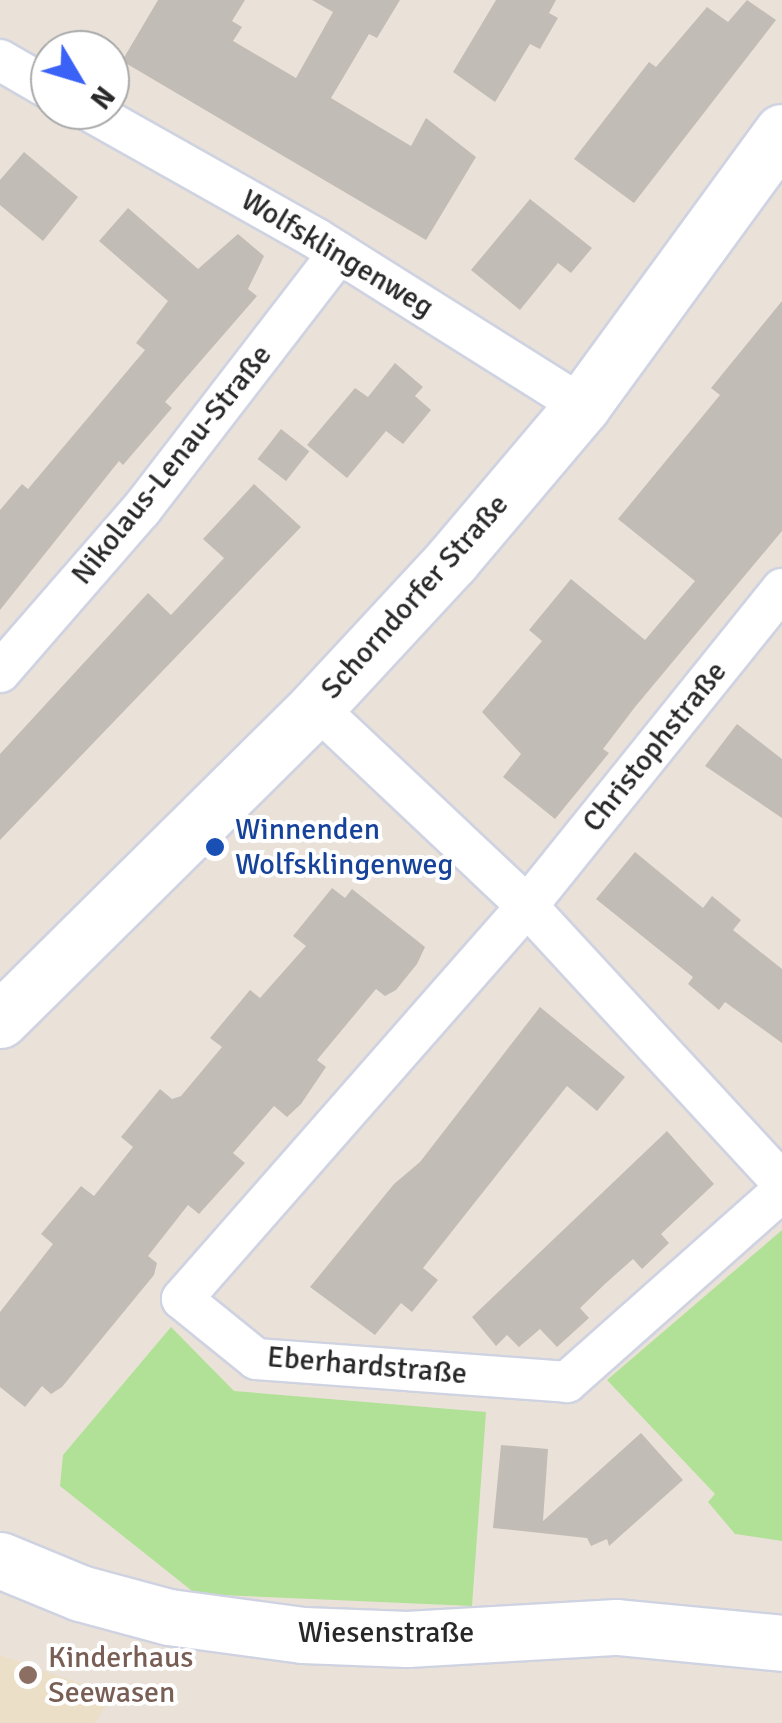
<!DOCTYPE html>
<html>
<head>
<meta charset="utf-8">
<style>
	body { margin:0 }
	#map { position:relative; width:782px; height:1723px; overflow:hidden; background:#eae2d9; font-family:Signika,sans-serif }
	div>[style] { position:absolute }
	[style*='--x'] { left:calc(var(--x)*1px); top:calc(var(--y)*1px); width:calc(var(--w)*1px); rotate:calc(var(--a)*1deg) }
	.education>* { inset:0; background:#ecdfc8 }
	.green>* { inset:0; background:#b1e196 }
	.building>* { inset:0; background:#c2bcb6; transform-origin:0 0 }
	.roads { filter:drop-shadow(2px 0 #cfd3e1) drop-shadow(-2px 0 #cfd3e1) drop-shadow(0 2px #cfd3e1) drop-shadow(0 -2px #cfd3e1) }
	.street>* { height:40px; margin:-20px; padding:0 20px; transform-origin:20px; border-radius:20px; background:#fff }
	.secondary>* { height:55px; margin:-27.5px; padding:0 27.5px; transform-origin:27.5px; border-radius:27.5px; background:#fff }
	.dots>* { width:28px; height:28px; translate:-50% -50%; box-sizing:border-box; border:5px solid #fff; border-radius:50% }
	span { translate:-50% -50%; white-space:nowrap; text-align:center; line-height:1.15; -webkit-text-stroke:8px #fff; paint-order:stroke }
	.street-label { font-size:30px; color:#282828 }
	.transit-label { font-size:30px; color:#164399 }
	.left { translate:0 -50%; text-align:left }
	.education-label { font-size:30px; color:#785e54 }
	.north { position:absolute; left:30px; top:30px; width:100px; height:100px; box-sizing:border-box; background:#fff; border:2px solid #a9a9a9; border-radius:50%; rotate:128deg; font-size:28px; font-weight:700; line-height:40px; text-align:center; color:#282828 }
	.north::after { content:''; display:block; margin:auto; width:35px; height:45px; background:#3a62f6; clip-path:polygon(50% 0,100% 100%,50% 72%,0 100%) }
</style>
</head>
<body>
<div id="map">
	<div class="education">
		<div style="clip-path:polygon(0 1655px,112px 1695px,95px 1723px,0 1723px)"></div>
	</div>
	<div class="green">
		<div style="clip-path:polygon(782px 1230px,782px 1541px,735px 1534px,708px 1502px,715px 1494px,607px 1380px)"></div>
		<div style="clip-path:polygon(171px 1327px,234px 1391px,486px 1412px,472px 1606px,196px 1594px,60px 1486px,63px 1455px)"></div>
	</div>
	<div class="building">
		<div style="clip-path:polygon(158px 0,245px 0,232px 21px,242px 27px,233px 41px,296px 78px,333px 12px,312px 0,400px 0,377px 38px,369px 34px,331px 98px,411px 146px,426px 118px,476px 157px,426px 240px,122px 61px)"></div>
		<div style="clip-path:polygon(496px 0,556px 0,549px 13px,558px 18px,540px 49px,530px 44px,495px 102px,453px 72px)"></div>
		<div style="clip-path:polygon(747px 0,776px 20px,634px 203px,574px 159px,649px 62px,656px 67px,707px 7px,728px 22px)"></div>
		<div style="clip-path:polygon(24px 152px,78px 197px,43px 241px,0 205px,0 180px)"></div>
		<div style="clip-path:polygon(530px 199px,592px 248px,571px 273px,558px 263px,520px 310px,471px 270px)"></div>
		<div style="clip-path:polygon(128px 208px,198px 269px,238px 234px,264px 256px,248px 289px,257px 296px,165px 402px,172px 408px,123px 465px,119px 461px,0 610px,0 510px,22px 484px,28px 489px,145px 350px,136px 343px,168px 301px,99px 241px)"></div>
		<div style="clip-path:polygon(782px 301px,782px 531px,635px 707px,603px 749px,609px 753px,555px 819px,503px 777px,521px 754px,482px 712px,542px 641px,529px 630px,571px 579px,645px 640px,695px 581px,618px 519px,720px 395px,711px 388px)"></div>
		<div style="clip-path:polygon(395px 363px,423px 387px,415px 396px,431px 410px,403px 444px,386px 431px,347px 478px,307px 445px,355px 388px,368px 397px)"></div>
		<div style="left:281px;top:429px;width:36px;height:38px;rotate:38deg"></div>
		<div style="clip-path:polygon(254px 484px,301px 527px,0 840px,0 754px,148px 593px,171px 615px,224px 558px,203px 539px)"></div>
		<div style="clip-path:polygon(737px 724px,782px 759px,782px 818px,705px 766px)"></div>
		<div style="clip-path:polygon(635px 852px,703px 908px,712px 896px,741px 920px,733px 930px,782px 969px,782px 1043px,725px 1002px,719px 1010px,688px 984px,693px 977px,596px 899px)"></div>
		<div style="clip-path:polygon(332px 888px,345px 898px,352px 889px,425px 947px,417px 964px,396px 990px,385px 996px,376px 989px,317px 1060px,326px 1067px,301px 1104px,287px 1117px,274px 1106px,233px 1153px,245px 1163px,199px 1214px,188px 1205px,148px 1256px,157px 1263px,154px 1275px,62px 1387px,51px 1394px,42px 1386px,25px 1407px,0 1387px,0 1312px,53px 1244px,41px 1234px,81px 1186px,94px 1196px,133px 1147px,121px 1137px,160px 1089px,172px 1099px,181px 1096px,222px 1047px,210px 1038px,250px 990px,260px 998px,306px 946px,293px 936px)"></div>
		<div style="clip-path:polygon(540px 1007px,625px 1077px,597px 1111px,567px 1086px,423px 1268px,438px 1280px,412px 1312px,401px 1303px,375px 1335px,310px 1287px,394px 1184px,420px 1162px)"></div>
		<div style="clip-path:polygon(667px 1131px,714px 1184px,661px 1234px,669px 1243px,642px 1269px,633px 1259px,606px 1283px,580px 1308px,589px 1318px,557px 1347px,540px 1329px,519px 1347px,507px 1335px,496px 1346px,472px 1317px)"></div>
		<div style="clip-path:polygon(641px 1433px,683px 1480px,609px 1546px,607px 1539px,591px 1546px,587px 1538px,493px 1528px,501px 1445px,548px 1449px,543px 1521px)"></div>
	</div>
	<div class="roads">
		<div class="street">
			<div style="--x:0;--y:60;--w:58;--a:30.1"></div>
			<div style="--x:88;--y:110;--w:263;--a:29.4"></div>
			<div style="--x:317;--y:239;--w:313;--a:32.2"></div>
			<div style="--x:782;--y:589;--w:407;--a:128.8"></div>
			<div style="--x:527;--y:906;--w:523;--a:131.28"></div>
			<div style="--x:182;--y:1299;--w:95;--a:39"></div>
			<div style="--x:256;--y:1359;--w:312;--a:4.2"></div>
			<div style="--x:567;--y:1382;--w:288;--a:-41.6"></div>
			<div style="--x:0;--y:672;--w:215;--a:-49"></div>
			<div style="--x:141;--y:510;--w:324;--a:-52.4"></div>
			<div style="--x:316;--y:707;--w:290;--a:43.3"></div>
			<div style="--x:527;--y:906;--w:376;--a:47.3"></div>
		</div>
		<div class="secondary">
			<div style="--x:0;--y:1020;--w:445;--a:-44.7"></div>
			<div style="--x:316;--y:707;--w:200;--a:-47.2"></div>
			<div style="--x:452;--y:560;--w:202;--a:-49.8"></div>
			<div style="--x:582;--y:406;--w:339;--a:-53.9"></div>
			<div style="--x:0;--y:1560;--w:87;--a:22.4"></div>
			<div style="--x:80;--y:1593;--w:92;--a:15.1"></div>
			<div style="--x:169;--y:1617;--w:135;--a:7.7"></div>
			<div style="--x:303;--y:1635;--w:104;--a:2.2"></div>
			<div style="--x:407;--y:1639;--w:210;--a:-3.3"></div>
			<div style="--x:617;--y:1627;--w:166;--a:5.5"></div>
		</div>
	</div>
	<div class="dots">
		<div style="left:215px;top:847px;background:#1a4fb4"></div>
		<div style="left:28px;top:1675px;background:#8d6e63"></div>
	</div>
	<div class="street-label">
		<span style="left:337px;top:254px;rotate:31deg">Wolfsklingenweg</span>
		<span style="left:172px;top:465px;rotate:-51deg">Nikolaus-Lenau-Straße</span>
		<span style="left:415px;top:597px;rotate:-48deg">Schorndorfer Straße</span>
		<span style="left:655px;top:747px;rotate:-51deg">Christophstraße</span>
		<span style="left:367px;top:1366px;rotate:5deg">Eberhardstraße</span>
		<span style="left:386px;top:1633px">Wiesenstraße</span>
	</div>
	<div class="transit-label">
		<span class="left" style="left:235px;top:847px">Winnenden<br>Wolfsklingenweg</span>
	</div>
	<div class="education-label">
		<span class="left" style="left:48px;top:1675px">Kinderhaus<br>Seewasen</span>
	</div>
	<div class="north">N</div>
</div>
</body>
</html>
